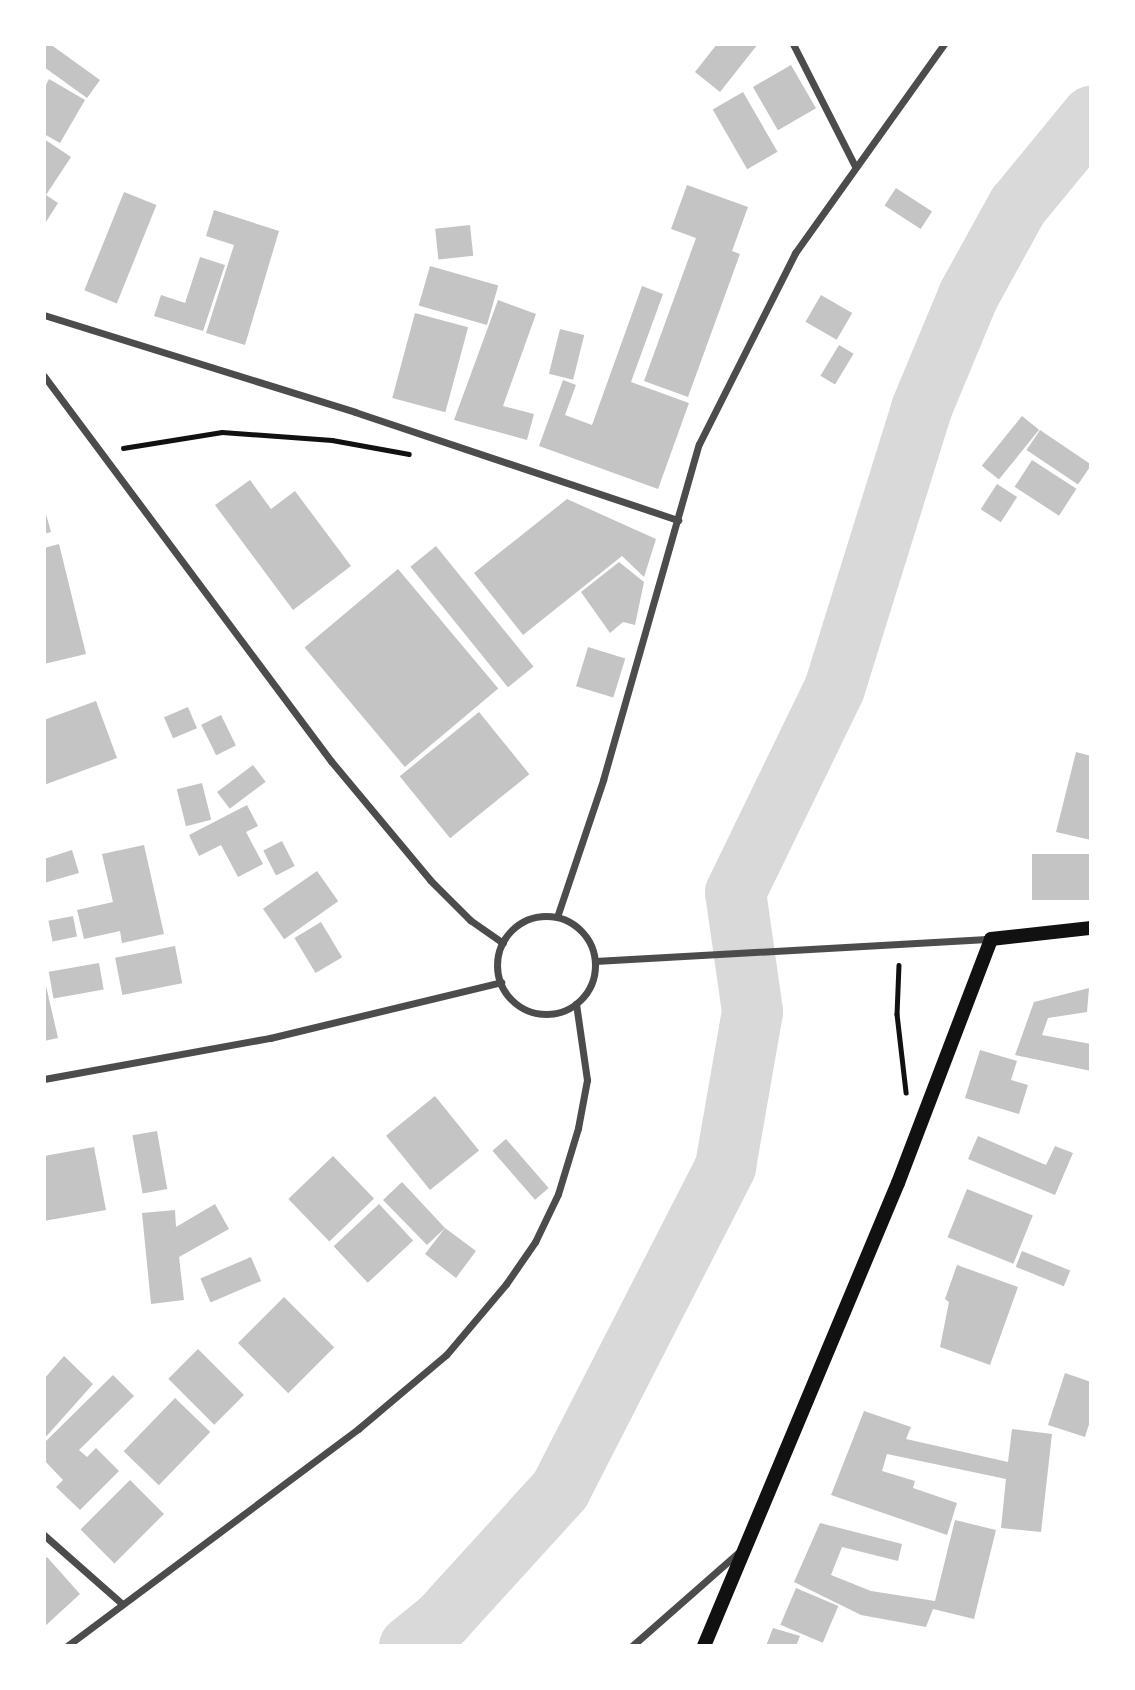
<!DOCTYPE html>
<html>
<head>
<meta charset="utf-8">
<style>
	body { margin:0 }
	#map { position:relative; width:1135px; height:1690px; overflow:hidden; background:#fff; font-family:Commissioner,sans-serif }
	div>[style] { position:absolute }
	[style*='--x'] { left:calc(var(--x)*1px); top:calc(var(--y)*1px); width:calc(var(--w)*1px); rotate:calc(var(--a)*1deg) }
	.river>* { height:61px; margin:-30.5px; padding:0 30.5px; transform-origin:30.5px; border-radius:30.5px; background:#d9d9d9 }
	.building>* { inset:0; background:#c4c4c4; transform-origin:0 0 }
	.path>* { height:4.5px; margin:-2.25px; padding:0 2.25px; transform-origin:2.25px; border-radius:2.25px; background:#111 }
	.minor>* { height:7px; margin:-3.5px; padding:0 3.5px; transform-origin:3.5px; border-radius:3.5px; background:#4c4c4c }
	.minor>.ring { margin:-3.5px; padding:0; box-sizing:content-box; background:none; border:7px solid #4c4c4c; border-radius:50% }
	.secondary>* { height:14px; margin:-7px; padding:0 7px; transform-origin:7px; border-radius:7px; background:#111 }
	span { translate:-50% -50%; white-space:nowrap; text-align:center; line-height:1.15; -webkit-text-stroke:5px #fff; paint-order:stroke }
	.frame { position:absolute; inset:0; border:46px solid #fff; pointer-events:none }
</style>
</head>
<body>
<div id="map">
	<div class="river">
		<div style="--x:409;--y:1646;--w:41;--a:-39.1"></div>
		<div style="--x:441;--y:1620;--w:177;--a:-47.7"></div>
		<div style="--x:560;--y:1489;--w:363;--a:-62.9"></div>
		<div style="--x:725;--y:1166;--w:157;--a:-80.1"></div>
		<div style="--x:752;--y:1011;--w:120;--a:-98.1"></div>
		<div style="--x:735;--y:892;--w:227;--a:-64.1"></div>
		<div style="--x:834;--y:688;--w:293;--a:-72.7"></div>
		<div style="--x:921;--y:408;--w:122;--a:-67.4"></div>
		<div style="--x:968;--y:295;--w:102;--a:-61.2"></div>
		<div style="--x:1017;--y:206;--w:117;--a:-50.6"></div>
	</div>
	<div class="building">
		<div style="clip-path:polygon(44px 44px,50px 44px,100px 80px,87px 98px,44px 67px)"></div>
		<div style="clip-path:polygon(717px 44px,758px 44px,720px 92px,695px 72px)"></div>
		<div style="left:791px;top:65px;width:50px;height:44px;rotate:60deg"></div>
		<div style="clip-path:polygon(49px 79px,85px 100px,60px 143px,44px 134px,44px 89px)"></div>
		<div style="left:743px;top:92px;width:69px;height:35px;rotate:60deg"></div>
		<div style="clip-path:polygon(44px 139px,71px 157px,46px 195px,58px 203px,44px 225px)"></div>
		<div style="clip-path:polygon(687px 185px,748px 207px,732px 251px,740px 254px,688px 397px,644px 381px,696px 238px,671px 229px)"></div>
		<div style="left:896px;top:188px;width:43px;height:21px;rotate:33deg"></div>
		<div style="left:124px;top:192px;width:35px;height:106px;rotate:22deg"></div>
		<div style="clip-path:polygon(214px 210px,279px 231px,245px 345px,206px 333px,234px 245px,206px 236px)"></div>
		<div style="left:470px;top:225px;width:31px;height:35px;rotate:84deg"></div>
		<div style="clip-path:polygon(200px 257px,225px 265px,203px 331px,154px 316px,161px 295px,185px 303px)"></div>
		<div style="left:430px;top:266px;width:71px;height:41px;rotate:16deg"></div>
		<div style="clip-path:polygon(642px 286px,663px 294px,631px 382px,689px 403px,658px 489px,539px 446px,563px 380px,576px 385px,565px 415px,592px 425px)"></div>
		<div style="left:821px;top:295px;width:36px;height:31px;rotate:30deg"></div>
		<div style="clip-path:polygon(498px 300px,536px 314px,503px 406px,534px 414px,527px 440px,454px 420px)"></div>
		<div style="left:415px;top:313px;width:55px;height:88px;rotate:15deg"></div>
		<div style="left:560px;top:329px;width:25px;height:46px;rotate:14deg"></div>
		<div style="left:839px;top:345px;width:17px;height:36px;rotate:31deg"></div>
		<div style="left:1022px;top:416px;width:22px;height:64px;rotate:39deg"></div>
		<div style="left:1040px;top:430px;width:62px;height:24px;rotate:34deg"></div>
		<div style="left:1032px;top:460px;width:53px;height:32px;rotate:33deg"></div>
		<div style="clip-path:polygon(250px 480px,271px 509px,295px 491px,351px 566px,293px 610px,215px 505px)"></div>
		<div style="left:997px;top:484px;width:24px;height:30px;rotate:33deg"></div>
		<div style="clip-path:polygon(567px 499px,656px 539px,644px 577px,622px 556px,523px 635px,474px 573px)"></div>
		<div style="clip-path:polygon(44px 507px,51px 532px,44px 534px)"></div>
		<div style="clip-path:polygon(59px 544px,86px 654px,44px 664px,44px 548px)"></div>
		<div style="left:436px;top:546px;width:155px;height:33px;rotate:51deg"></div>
		<div style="clip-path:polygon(619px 562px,644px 582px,635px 625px,623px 622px,610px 633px,581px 592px)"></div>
		<div style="left:398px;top:569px;width:156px;height:122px;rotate:50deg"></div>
		<div style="left:588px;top:647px;width:39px;height:41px;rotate:17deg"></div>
		<div style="clip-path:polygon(96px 701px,117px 758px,44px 785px,44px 720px)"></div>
		<div style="left:188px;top:707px;width:23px;height:26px;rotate:67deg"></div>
		<div style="left:479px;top:712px;width:80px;height:102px;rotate:51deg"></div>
		<div style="left:221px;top:715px;width:34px;height:22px;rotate:64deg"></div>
		<div style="clip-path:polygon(1076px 752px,1091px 756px,1091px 840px,1056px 832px)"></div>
		<div style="left:253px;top:765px;width:21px;height:45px;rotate:53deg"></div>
		<div style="left:202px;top:783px;width:38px;height:26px;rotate:76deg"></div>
		<div style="clip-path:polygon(247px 805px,258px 826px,246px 832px,263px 864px,238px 877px,221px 845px,199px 856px,189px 835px)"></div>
		<div style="left:282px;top:841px;width:28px;height:21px;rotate:63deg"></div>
		<div style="clip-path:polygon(144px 845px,164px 934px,122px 943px,120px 931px,84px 939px,77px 910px,113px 902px,102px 854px)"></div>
		<div style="clip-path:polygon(72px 850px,79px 873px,44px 883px,44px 859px)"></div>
		<div style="left:1091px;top:854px;width:46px;height:59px;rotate:90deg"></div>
		<div style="left:317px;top:871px;width:37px;height:66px;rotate:55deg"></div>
		<div style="left:73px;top:916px;width:21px;height:25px;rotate:79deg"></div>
		<div style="left:321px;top:922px;width:41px;height:31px;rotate:59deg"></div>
		<div style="left:175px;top:946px;width:38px;height:61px;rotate:79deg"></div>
		<div style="left:99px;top:963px;width:27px;height:51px;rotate:80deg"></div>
		<div style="clip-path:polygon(44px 977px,58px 1038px,44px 1041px)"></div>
		<div style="clip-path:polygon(1089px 988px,1087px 1012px,1048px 1018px,1042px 1035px,1091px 1044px,1091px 1071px,1015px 1055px,1034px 1002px)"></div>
		<div style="clip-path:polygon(980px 1050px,1017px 1061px,1011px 1080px,1028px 1085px,1019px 1114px,965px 1098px)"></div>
		<div style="left:435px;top:1096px;width:70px;height:63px;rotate:51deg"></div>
		<div style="left:157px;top:1131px;width:59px;height:25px;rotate:80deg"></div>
		<div style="clip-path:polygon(978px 1136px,1046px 1165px,1055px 1146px,1073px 1153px,1055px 1195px,968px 1159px)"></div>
		<div style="left:506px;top:1139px;width:65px;height:18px;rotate:49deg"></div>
		<div style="clip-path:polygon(94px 1147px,106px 1210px,44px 1221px,44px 1156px)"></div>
		<div style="left:333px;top:1156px;width:59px;height:62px;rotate:46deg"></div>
		<div style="clip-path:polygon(402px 1182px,445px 1228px,476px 1251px,456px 1278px,425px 1254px,445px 1228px,427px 1245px,383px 1200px)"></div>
		<div style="left:967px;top:1189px;width:71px;height:52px;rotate:22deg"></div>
		<div style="clip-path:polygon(215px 1204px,229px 1229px,179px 1257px,184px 1300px,151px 1304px,142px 1213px,175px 1210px,176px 1227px)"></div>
		<div style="left:379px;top:1204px;width:50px;height:62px;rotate:47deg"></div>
		<div style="left:1022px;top:1251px;width:52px;height:17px;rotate:22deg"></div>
		<div style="left:251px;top:1257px;width:26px;height:55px;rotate:67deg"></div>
		<div style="clip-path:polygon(957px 1265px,1018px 1287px,990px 1365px,940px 1347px,949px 1302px,945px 1299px)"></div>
		<div style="left:284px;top:1297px;width:71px;height:65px;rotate:45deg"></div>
		<div style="left:198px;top:1349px;width:65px;height:42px;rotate:45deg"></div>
		<div style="clip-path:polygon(64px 1356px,93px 1384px,44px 1439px,44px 1379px)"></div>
		<div style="clip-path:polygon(1065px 1373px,1091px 1382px,1091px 1418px,1085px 1437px,1048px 1425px)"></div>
		<div style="clip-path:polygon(113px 1375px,134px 1396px,79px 1450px,87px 1457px,96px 1448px,119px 1471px,80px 1510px,56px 1487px,63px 1480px,44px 1460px,44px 1443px)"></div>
		<div style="left:175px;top:1398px;width:49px;height:74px;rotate:44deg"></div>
		<div style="clip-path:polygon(864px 1411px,911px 1427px,906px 1439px,1008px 1462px,1012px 1429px,1052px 1434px,1041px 1532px,1001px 1528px,1006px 1479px,887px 1454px,882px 1471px,915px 1481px,913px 1488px,957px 1503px,947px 1535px,831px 1495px)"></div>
		<div style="left:130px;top:1480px;width:48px;height:70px;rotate:45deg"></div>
		<div style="clip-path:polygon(955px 1520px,996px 1530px,974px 1619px,933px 1609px,926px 1627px,861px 1615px,794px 1582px,820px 1523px,902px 1544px,898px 1561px,842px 1547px,831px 1575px,871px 1591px,935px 1601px)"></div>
		<div style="clip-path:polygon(47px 1557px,80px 1594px,44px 1627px,44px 1560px)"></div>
		<div style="left:796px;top:1588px;width:46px;height:40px;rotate:23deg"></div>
		<div style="clip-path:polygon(773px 1628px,800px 1636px,796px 1646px,766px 1646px)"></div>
	</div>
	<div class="path">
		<div style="--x:123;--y:448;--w:100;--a:-9.2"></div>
		<div style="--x:222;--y:432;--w:110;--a:4.2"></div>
		<div style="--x:332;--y:440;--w:78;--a:10.3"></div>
		<div style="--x:899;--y:965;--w:49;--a:92.3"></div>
		<div style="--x:897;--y:1014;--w:79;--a:83.4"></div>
	</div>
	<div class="minor">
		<div style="--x:793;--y:44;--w:137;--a:63.1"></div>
		<div style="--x:44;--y:315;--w:326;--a:17.3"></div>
		<div style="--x:355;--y:412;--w:341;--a:18.5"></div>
		<div style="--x:44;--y:376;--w:480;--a:53.3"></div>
		<div style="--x:331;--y:761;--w:155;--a:50.2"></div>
		<div style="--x:430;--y:880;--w:57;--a:45"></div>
		<div style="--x:470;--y:920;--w:40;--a:34.9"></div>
		<div class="ring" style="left:497px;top:916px;width:91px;height:91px"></div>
		<div style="--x:557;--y:917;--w:145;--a:-71.4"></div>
		<div style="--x:603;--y:780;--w:349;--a:-74.1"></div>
		<div style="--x:699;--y:444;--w:214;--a:-63.3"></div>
		<div style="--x:795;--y:253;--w:257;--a:-54.5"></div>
		<div style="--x:595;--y:961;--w:397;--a:-3.2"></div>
		<div style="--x:44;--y:1079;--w:230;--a:-10.3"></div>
		<div style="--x:270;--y:1038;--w:238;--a:-13.6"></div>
		<div style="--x:44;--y:1535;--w:103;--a:41.4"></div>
		<div style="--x:67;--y:1646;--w:363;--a:-36.7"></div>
		<div style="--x:358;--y:1429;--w:115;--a:-40.1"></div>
		<div style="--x:446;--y:1355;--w:93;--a:-49.8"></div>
		<div style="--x:506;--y:1284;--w:51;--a:-55.4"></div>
		<div style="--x:535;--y:1242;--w:53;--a:-64.4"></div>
		<div style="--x:558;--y:1194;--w:69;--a:-73.1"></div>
		<div style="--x:578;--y:1128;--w:49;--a:-79.4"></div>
		<div style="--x:587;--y:1080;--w:77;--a:-98.2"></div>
		<div style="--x:632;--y:1646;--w:144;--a:-41.3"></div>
	</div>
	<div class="secondary">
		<div style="--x:704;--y:1646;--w:502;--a:-67.27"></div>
		<div style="--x:898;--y:1183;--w:261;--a:-69.1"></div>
		<div style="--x:991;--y:939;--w:101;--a:-6.3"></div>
	</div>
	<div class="frame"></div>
</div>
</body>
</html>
